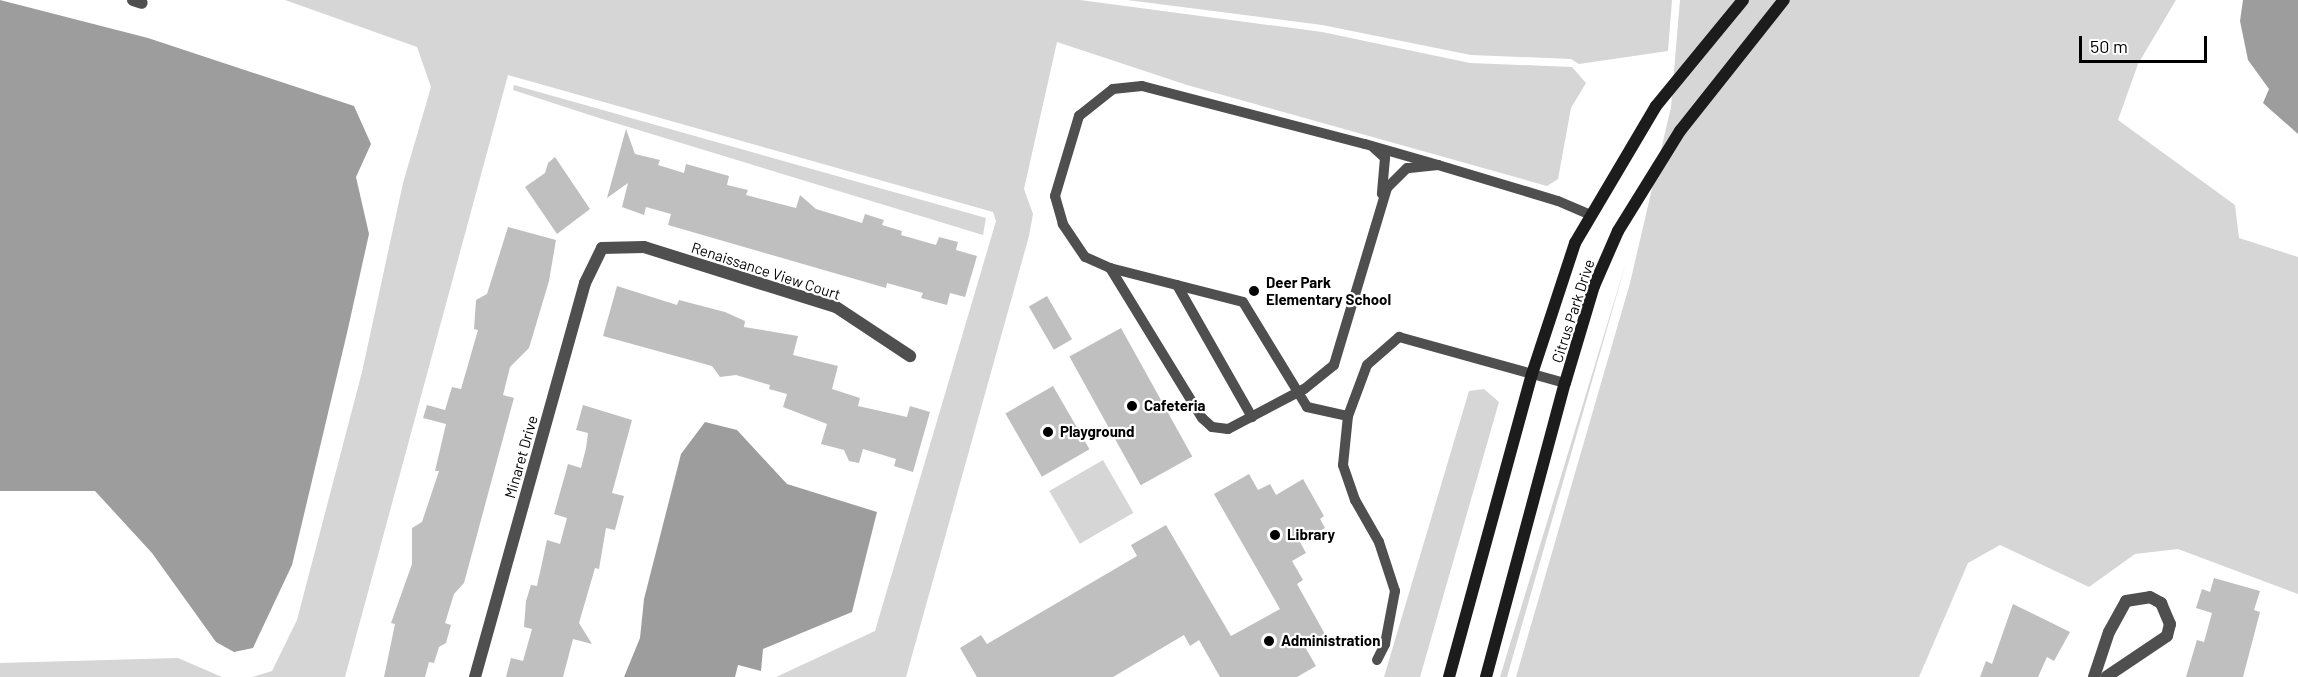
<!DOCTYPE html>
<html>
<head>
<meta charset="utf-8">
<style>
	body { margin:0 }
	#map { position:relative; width:2298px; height:677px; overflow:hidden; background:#fff; font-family:Barlow,sans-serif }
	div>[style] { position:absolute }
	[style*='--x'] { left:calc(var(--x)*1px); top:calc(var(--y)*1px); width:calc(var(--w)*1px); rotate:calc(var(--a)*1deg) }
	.green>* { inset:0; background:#d6d6d6; transform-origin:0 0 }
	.water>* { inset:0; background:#9d9d9d }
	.building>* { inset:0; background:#bfbfbf; transform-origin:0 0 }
	.lane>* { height:10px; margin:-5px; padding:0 5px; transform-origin:5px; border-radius:5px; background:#4f4f4f }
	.street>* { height:12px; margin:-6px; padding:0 6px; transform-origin:6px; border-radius:6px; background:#4f4f4f }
	.secondary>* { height:12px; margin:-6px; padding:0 6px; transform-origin:6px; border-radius:6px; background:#1c1c1c }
	.dots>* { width:16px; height:16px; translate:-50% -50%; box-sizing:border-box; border:3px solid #fff; border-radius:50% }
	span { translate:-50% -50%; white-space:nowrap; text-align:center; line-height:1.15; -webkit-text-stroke:4.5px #fff; paint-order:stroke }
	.street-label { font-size:15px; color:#000 }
	.poi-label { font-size:15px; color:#000; font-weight:700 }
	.left { translate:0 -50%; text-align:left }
	.scale { position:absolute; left:2079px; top:36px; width:128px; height:27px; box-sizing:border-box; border:3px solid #000; border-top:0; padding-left:8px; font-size:18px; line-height:21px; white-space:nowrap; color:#000; -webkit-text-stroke:4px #fff; paint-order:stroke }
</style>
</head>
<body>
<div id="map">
	<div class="green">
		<div style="clip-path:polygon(285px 0,1080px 0,1322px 32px,1470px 63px,1572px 67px,1586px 83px,1571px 108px,1558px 179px,1547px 186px,1187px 85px,1057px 42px,1024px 189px,1033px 214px,1029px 236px,906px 677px,776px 677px,875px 631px,996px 221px,993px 212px,508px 75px,345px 677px,252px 677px,272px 671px,297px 620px,362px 372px,403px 183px,431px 87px,417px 47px)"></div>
		<div style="clip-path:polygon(1127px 0,1672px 0,1668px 51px,1579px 64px,1571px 59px,1471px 55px,1322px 25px)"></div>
		<div style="clip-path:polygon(1680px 0,2176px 0,2138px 64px,2118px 120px,2235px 205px,2239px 238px,2298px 257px,2298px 594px,2178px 549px,2135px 554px,2089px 587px,2000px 545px,1968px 563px,1919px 677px,1516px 677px,1630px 283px,1671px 107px)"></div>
		<div style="clip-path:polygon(514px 85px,986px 218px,983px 235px,599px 118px,513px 90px)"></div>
		<div style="clip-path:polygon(1627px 259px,1507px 677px,1500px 677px)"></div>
		<div style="clip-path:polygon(1484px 389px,1499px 402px,1420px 677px,1384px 677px,1469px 391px)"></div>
		<div style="left:1103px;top:460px;width:61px;height:62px;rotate:60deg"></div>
		<div style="clip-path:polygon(178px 658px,222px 677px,0 677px,0 663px)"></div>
	</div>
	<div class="water">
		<div style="clip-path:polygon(0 0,148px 38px,354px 106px,371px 144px,356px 177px,369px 234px,347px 333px,292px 565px,253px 648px,234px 652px,216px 642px,152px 553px,95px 491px,0 491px)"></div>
		<div style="clip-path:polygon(2243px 0,2298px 0,2298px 134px,2263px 103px,2269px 89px,2248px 60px,2240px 21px)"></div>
		<div style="clip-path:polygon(705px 422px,737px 430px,787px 484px,877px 512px,852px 612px,763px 649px,761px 671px,738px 665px,735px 677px,624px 677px,640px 638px,644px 599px,681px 454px)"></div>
	</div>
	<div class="building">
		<div style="clip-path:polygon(626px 129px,635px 154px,660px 160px,658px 165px,684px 173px,686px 164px,729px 176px,727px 185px,748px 190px,746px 195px,796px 208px,800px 195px,816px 209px,862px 223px,865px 214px,884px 220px,882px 225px,902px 231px,901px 235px,936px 245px,939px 237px,958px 242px,956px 250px,977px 256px,965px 297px,950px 293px,947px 305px,921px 298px,923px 293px,887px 283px,886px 288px,668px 225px,671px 214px,646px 207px,644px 215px,622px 207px,628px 183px,607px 198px)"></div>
		<div style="clip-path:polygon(555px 157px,590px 209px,557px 234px,525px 187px,545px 173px,548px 163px)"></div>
		<div style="clip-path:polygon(508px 227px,556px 240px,549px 281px,529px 348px,510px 367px,503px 395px,514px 398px,512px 405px,464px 583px,454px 594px,445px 623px,451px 625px,446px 643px,439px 647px,434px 663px,429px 662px,425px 677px,384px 677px,395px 624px,391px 623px,412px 564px,412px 528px,422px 522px,439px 471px,435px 471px,446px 424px,423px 418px,427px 405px,445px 410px,452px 387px,461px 389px,478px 330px,474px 329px,476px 300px,487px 294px)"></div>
		<div style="clip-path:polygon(617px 286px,677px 305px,679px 300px,725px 312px,745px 321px,744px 327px,798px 336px,793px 355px,838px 366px,832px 389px,860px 398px,858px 406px,907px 417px,910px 406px,930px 412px,913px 472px,894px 466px,896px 459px,863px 449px,859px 463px,849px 461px,844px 450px,821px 444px,827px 424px,783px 407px,787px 394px,769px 389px,770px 385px,736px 375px,720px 377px,712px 366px,603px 336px)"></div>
		<div style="left:1047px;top:296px;width:50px;height:21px;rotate:60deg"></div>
		<div style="left:1121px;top:328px;width:147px;height:59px;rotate:61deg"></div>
		<div style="left:1053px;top:386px;width:73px;height:55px;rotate:60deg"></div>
		<div style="clip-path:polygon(583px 405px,632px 420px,612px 493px,624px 496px,615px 530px,606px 528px,599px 569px,595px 568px,579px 623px,592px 644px,573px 639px,563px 677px,506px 677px,511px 658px,523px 661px,532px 629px,524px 627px,526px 601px,531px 585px,537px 586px,547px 540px,560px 544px,567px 518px,554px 514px,568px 464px,581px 468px,586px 448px,588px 433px,576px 430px)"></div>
		<div style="clip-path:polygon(1249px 474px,1258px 490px,1270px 484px,1276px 495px,1303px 479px,1324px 516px,1320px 519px,1325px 528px,1300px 542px,1306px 553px,1292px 561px,1303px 580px,1297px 584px,1326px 636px,1305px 647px,1316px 666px,1297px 677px,1220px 677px,1199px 640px,1190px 646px,1184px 635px,1113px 677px,977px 677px,960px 648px,981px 635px,987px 644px,1137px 556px,1131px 545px,1166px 525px,1231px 636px,1280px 609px,1214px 494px)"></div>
		<div style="clip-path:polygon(2214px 578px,2260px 591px,2254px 610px,2260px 612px,2243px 677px,2186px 677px,2197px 640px,2204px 642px,2212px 613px,2196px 608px,2202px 589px,2210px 592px)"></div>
		<div style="clip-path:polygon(2013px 604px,2070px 632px,2054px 661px,2047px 657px,2038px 677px,1980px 677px,1986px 661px,1992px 664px)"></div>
	</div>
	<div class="lane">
		<div style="--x:1374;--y:148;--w:15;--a:42"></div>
		<div style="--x:1385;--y:158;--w:36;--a:95"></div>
		<div style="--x:1438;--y:165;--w:31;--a:174"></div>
		<div style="--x:1407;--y:168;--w:28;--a:135"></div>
		<div style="--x:1387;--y:188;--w:185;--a:106.7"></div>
		<div style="--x:1334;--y:365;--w:38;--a:141"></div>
		<div style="--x:1304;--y:389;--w:86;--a:152.2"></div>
		<div style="--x:1228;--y:429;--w:16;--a:-173"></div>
		<div style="--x:1212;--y:427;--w:13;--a:-138"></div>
		<div style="--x:1202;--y:418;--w:176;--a:-121.5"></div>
		<div style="--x:1110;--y:268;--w:27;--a:-156"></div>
		<div style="--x:1085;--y:257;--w:40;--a:-124"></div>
		<div style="--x:1063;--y:224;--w:29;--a:-106"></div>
		<div style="--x:1055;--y:196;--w:84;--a:-73.3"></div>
		<div style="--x:1079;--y:116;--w:43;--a:-38.5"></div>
		<div style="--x:1113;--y:89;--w:29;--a:-6"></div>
		<div style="--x:1142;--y:86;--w:230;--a:14.6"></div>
		<div style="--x:1365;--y:144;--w:76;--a:16"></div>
		<div style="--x:1438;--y:165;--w:125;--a:16.7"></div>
		<div style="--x:1558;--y:201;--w:34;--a:23"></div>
		<div style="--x:1110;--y:268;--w:137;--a:14.3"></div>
		<div style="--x:1243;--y:302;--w:123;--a:58.6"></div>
		<div style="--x:1307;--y:407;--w:42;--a:12.4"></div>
		<div style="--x:1177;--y:285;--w:152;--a:60.4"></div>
		<div style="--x:1377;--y:660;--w:18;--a:-63"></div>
		<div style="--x:1385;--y:644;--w:54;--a:-79.3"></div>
		<div style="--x:1395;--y:591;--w:52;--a:-108.1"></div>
		<div style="--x:1379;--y:542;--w:48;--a:-119.7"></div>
		<div style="--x:1355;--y:500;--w:37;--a:-109"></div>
		<div style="--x:1343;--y:465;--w:49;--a:-84.2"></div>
		<div style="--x:1348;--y:416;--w:54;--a:-69.6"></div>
		<div style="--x:1367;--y:365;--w:43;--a:-41.2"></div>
		<div style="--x:1399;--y:337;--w:172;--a:15.5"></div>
	</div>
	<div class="street">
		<div style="--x:133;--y:0;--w:9;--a:18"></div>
		<div style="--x:475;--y:677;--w:409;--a:-74.4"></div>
		<div style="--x:585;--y:283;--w:39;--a:-64"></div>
		<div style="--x:602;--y:248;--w:42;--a:-1.4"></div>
		<div style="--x:644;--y:247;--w:201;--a:17.4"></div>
		<div style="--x:836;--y:307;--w:89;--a:33.5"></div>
		<div style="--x:2094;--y:677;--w:47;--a:-71.6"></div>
		<div style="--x:2109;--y:632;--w:35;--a:-61"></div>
		<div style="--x:2126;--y:601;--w:24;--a:-9"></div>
		<div style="--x:2150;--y:597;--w:13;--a:29"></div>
		<div style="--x:2161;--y:603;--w:23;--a:67"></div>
		<div style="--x:2170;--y:624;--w:12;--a:104"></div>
		<div style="--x:2167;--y:636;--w:73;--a:146.1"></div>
	</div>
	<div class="secondary">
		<div style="--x:1449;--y:677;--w:314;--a:-74.7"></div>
		<div style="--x:1532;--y:374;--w:138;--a:-71.8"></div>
		<div style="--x:1575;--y:243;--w:159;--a:-59.4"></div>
		<div style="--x:1656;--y:106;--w:137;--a:-50.6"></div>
		<div style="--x:1486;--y:677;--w:304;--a:-75"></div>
		<div style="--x:1565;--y:383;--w:101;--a:-73.4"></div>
		<div style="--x:1594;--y:286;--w:60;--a:-66.4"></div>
		<div style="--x:1618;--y:231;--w:118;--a:-58.2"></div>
		<div style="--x:1680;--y:131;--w:167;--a:-51.6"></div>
	</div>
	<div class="dots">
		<div style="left:1254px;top:291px;background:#000"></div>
		<div style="left:1132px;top:406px;background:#000"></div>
		<div style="left:1048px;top:432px;background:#000"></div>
		<div style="left:1275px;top:535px;background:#000"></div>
		<div style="left:1269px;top:641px;background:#000"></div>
	</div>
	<div class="street-label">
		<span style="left:766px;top:271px;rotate:18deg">Renaissance View Court</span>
		<span style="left:1573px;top:311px;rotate:-72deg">Citrus Park Drive</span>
		<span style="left:521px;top:457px;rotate:-74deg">Minaret Drive</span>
	</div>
	<div class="poi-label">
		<span class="left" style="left:1266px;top:291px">Deer Park<br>Elementary School</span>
		<span class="left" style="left:1144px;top:406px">Cafeteria</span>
		<span class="left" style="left:1060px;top:432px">Playground</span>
		<span class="left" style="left:1287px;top:535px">Library</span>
		<span class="left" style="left:1281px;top:641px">Administration</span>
	</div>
	<div class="scale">50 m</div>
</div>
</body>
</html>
